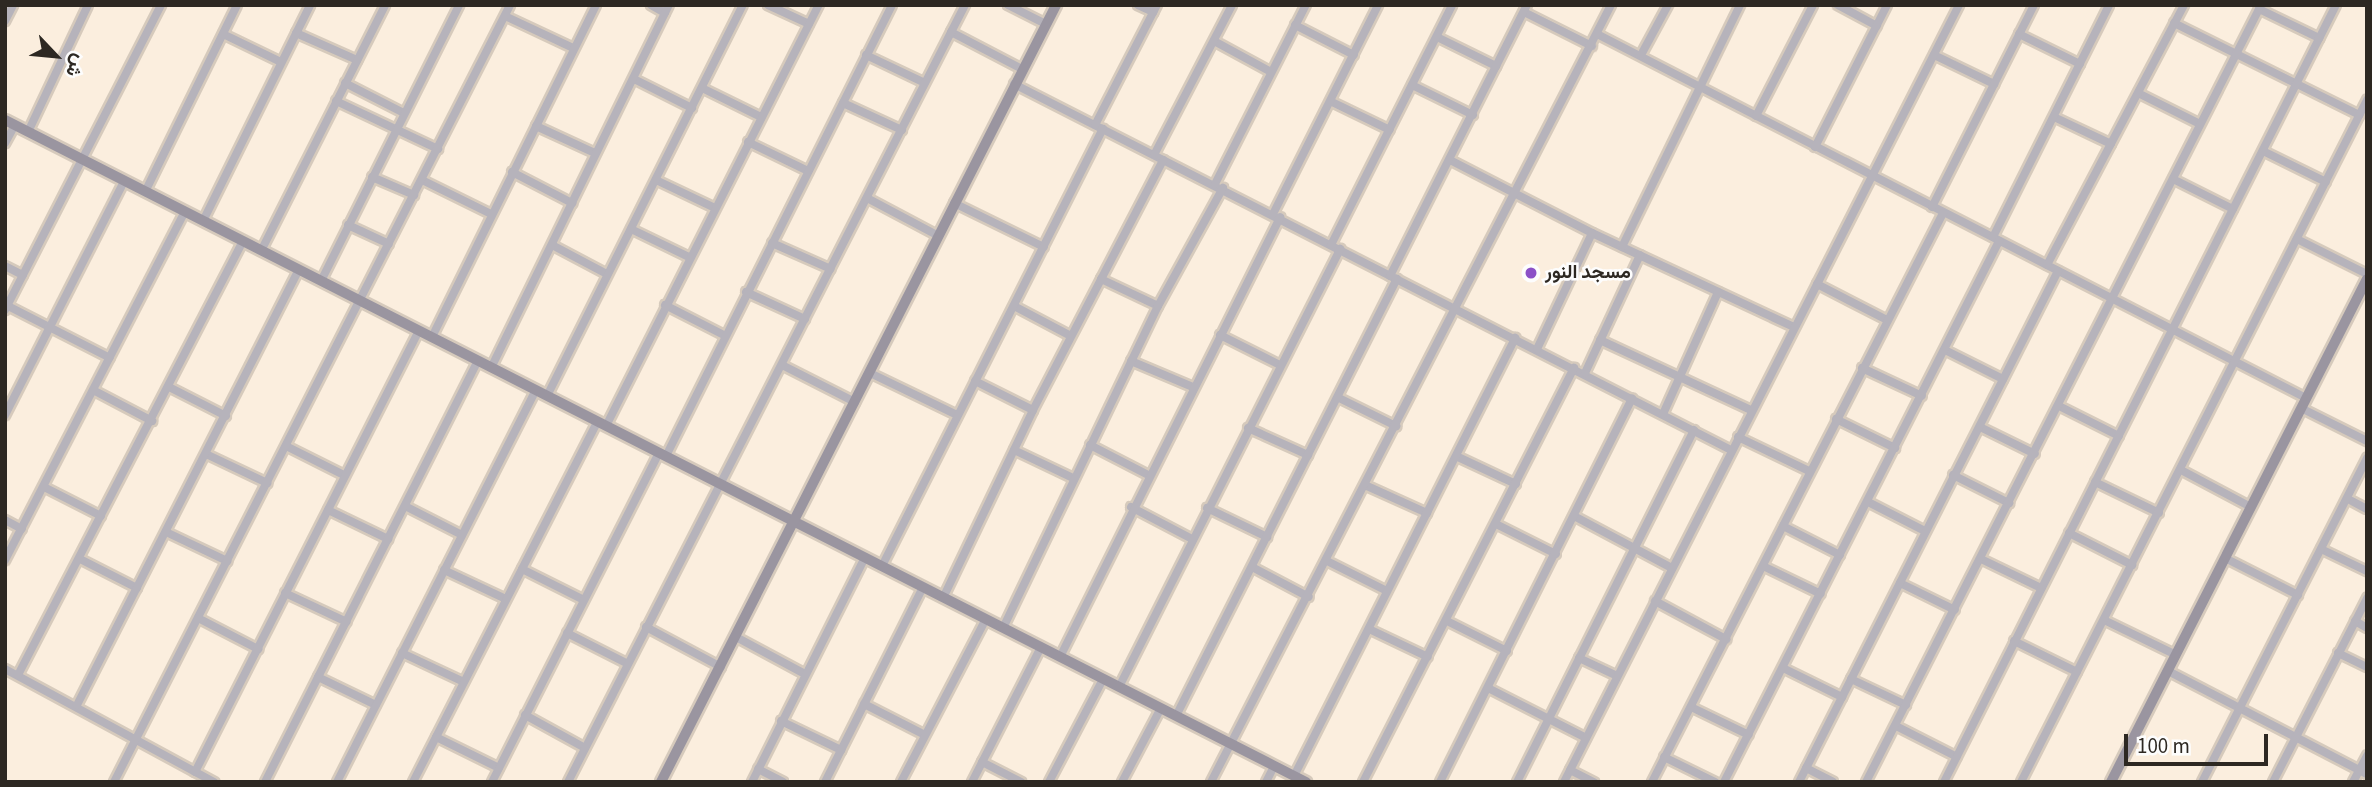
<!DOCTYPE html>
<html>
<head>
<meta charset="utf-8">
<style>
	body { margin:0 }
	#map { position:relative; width:2372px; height:787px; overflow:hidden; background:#fbeede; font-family:"Source Sans 3",Vazirmatn,sans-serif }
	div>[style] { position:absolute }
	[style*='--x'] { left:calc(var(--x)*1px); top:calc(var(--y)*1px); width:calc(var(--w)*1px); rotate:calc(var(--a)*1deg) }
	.roads { filter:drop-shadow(2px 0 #d6cabc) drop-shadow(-2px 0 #d6cabc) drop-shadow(0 2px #d6cabc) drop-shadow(0 -2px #d6cabc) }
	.street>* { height:8px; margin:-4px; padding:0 4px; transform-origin:4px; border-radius:4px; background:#b6b3bb }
	.secondary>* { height:10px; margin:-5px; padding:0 5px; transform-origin:5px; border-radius:5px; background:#9a95a0 }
	.dots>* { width:19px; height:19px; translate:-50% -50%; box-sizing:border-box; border:4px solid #fdfdfd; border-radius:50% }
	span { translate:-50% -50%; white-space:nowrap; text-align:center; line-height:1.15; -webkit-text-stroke:5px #fdfdfd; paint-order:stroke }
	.poi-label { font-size:19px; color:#2d2822; font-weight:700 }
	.left { translate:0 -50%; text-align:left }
	.frame { position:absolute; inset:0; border:7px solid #2d2822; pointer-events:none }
	.north { position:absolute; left:21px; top:21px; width:70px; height:70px; -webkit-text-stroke:5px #fdfdfd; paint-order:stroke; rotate:116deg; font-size:19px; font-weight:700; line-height:28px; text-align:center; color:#2d2822 }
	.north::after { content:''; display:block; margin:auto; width:24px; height:32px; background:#2d2822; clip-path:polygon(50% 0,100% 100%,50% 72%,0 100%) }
	.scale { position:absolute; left:2124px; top:734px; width:144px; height:32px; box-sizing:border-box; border:4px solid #2d2822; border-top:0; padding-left:9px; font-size:21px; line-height:24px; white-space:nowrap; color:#2d2822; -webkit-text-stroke:5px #fdfdfd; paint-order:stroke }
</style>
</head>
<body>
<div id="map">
	<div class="roads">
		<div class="street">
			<div style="--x:651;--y:5;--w:16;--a:30"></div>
			<div style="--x:768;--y:5;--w:45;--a:24.9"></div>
			<div style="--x:1008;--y:5;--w:42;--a:26.6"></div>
			<div style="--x:1138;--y:5;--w:17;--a:25"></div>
			<div style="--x:1838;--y:5;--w:44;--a:28.3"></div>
			<div style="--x:2259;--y:9;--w:67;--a:25.8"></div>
			<div style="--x:1524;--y:12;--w:76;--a:26.6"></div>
			<div style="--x:505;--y:16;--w:75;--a:25.2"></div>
			<div style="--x:5;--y:21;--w:18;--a:-63"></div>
			<div style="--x:2174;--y:23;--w:207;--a:26.4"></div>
			<div style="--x:1295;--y:25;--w:66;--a:27"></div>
			<div style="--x:951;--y:32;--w:80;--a:27.5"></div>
			<div style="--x:296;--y:33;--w:67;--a:23.9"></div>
			<div style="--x:223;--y:34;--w:64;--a:25.8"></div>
			<div style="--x:1597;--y:34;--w:797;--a:27.18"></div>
			<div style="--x:2019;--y:34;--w:68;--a:26.2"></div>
			<div style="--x:1437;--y:37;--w:66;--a:26.2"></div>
			<div style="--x:1214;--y:41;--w:65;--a:28.5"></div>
			<div style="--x:866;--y:55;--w:65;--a:25.4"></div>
			<div style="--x:1641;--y:55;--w:57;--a:-61.6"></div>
			<div style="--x:1934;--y:55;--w:67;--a:25.8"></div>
			<div style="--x:634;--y:79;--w:65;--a:26.6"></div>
			<div style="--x:345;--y:83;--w:66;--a:27"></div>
			<div style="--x:1014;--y:84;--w:805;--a:27.04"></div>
			<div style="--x:1412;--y:85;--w:68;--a:26.2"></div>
			<div style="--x:702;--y:88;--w:66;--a:26.2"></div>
			<div style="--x:2138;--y:93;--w:69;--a:26.6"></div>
			<div style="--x:336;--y:101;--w:113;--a:25.2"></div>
			<div style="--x:1332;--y:102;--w:64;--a:25.8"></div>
			<div style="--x:843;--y:103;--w:65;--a:24.6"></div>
			<div style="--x:1756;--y:116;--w:125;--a:-62.8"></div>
			<div style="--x:2054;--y:117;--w:63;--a:25.3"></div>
			<div style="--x:1095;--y:125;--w:135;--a:-62.7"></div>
			<div style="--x:536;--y:126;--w:65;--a:24.6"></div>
			<div style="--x:28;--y:132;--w:140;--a:-64.7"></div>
			<div style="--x:748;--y:142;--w:67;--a:25.8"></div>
			<div style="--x:5;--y:143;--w:21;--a:-61"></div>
			<div style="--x:1815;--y:147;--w:159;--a:-63.1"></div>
			<div style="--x:2263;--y:151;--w:70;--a:26.2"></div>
			<div style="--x:1154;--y:155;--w:169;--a:-62.5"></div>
			<div style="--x:1450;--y:160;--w:160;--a:27.2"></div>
			<div style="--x:1592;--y:233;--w:223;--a:25"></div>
			<div style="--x:512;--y:172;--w:68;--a:27.3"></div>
			<div style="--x:372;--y:177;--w:46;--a:23.2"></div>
			<div style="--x:2173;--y:179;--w:67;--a:26.6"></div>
			<div style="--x:422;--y:180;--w:77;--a:26.2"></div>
			<div style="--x:656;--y:180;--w:65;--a:25.4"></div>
			<div style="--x:1215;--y:184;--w:201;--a:-63.1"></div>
			<div style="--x:145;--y:192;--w:208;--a:-63.8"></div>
			<div style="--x:867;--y:198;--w:79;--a:27.9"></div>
			<div style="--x:954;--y:203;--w:100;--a:26.1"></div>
			<div style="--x:1932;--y:207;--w:226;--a:-63.2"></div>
			<div style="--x:1273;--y:214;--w:234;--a:-63.3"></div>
			<div style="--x:203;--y:221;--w:241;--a:-63.6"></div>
			<div style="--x:348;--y:225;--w:45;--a:24.9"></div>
			<div style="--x:631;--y:229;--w:64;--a:25.8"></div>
			<div style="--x:1993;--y:237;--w:259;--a:-63.4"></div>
			<div style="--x:2297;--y:239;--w:78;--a:26.6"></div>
			<div style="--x:772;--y:243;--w:64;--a:23.8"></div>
			<div style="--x:552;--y:245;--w:62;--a:27.8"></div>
			<div style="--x:1331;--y:245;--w:269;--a:-63.2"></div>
			<div style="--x:1622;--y:247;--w:269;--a:-64"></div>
			<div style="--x:261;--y:251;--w:275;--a:-63.2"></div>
			<div style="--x:2047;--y:265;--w:294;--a:-62.2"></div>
			<div style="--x:5;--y:266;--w:20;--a:27"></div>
			<div style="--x:1390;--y:276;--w:304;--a:-63.2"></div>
			<div style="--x:1101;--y:279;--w:63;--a:25.3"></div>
			<div style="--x:321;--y:281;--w:309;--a:-63.4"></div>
			<div style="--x:1817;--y:284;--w:76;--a:27.2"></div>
			<div style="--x:746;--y:292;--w:65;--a:24.6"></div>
			<div style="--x:665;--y:305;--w:66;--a:27"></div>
			<div style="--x:8;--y:306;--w:114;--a:27"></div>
			<div style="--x:1014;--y:306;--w:64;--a:27.8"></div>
			<div style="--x:5;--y:310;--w:343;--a:-62.9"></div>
			<div style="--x:1220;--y:335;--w:67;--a:26.6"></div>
			<div style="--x:432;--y:337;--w:370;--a:-63.7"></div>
			<div style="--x:1600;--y:340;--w:166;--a:24.9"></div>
			<div style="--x:1537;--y:349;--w:128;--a:-64.6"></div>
			<div style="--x:1945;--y:350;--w:65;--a:26.6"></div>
			<div style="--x:1131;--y:361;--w:67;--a:22.8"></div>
			<div style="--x:782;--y:365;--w:82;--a:26.9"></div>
			<div style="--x:491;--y:368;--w:404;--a:-63.9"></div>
			<div style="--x:1862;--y:368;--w:66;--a:25"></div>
			<div style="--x:870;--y:373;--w:97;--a:25.8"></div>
			<div style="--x:1585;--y:373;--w:130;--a:-65"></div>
			<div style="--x:975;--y:381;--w:65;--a:26.6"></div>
			<div style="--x:169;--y:387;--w:64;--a:27"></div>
			<div style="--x:93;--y:390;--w:67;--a:27.7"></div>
			<div style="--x:547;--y:396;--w:437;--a:-63.4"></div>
			<div style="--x:1339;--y:398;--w:64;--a:26.2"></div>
			<div style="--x:2059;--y:406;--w:67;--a:26.6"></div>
			<div style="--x:2301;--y:408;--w:74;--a:26.6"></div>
			<div style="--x:1663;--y:414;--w:134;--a:-65.7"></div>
			<div style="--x:5;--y:415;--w:263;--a:-63"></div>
			<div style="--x:1836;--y:419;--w:66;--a:26.2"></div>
			<div style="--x:606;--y:426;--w:472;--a:-63.2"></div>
			<div style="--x:1980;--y:427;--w:61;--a:26.1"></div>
			<div style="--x:1248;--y:428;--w:66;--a:24.2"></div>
			<div style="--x:1738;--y:437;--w:79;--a:25.6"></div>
			<div style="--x:1090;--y:445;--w:65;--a:27.3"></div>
			<div style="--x:286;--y:446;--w:65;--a:26.6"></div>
			<div style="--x:1014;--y:450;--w:65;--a:25.4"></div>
			<div style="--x:206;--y:454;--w:68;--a:25.4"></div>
			<div style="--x:666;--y:456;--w:504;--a:-63.38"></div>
			<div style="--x:1458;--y:457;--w:64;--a:25"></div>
			<div style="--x:2181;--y:470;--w:79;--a:27.9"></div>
			<div style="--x:1953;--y:475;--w:63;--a:26.6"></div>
			<div style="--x:2095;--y:482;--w:71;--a:25.8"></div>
			<div style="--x:1367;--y:486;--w:66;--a:24.2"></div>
			<div style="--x:44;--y:487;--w:64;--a:27"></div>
			<div style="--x:2348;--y:499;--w:21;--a:28"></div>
			<div style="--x:1868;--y:502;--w:64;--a:27"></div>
			<div style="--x:405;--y:506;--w:64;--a:27"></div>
			<div style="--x:1131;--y:507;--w:69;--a:27.7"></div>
			<div style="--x:1207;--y:508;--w:67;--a:25.8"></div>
			<div style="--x:328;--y:510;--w:67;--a:25.8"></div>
			<div style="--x:1574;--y:516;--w:111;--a:28"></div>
			<div style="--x:5;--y:520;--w:19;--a:28"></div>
			<div style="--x:1496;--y:524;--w:67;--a:26.6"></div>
			<div style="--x:1783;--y:526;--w:64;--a:27"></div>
			<div style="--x:166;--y:532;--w:68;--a:25.4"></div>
			<div style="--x:2069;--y:533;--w:71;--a:26.9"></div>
			<div style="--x:2321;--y:549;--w:51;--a:25.6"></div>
			<div style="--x:2225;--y:558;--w:82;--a:26.9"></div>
			<div style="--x:80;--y:559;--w:64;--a:27"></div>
			<div style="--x:1981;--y:559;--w:67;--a:25.8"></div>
			<div style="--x:5;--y:560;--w:392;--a:-62.7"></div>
			<div style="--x:1327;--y:561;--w:67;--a:26.6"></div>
			<div style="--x:882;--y:566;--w:490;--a:-63.2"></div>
			<div style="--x:1763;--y:566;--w:64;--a:25.8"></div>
			<div style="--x:1252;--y:567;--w:64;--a:27.8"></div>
			<div style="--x:522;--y:569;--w:69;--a:26.6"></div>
			<div style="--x:444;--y:570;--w:68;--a:25.1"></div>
			<div style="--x:1900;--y:583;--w:61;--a:26.1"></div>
			<div style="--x:285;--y:593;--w:68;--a:25.1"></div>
			<div style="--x:943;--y:598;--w:208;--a:-64.4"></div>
			<div style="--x:1033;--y:410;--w:282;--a:-62.5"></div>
			<div style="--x:1655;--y:601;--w:81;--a:28.2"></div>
			<div style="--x:198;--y:618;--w:68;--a:27.3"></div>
			<div style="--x:2104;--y:620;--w:80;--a:25.9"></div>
			<div style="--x:1447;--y:621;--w:67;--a:26.6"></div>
			<div style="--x:2355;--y:621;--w:14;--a:30"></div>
			<div style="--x:646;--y:627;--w:85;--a:28.1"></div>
			<div style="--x:1003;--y:628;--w:357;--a:-64.3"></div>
			<div style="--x:1158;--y:306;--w:135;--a:-61.2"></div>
			<div style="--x:1369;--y:629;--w:65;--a:25.4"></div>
			<div style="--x:567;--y:633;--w:68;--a:26.9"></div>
			<div style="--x:736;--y:637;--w:78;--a:28.2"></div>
			<div style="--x:2014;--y:641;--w:70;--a:26.2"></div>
			<div style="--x:402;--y:653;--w:68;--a:25.1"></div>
			<div style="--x:2338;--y:653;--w:32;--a:26"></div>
			<div style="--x:1060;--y:657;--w:492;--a:-63.4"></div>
			<div style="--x:1579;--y:658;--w:42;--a:25.3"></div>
			<div style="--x:1783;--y:668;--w:66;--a:26.2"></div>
			<div style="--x:5;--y:669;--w:238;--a:28.4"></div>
			<div style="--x:2168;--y:671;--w:224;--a:27.4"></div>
			<div style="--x:18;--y:675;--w:489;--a:-62.6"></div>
			<div style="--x:318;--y:677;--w:64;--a:25.8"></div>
			<div style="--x:1851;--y:679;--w:61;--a:25.3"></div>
			<div style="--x:1119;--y:687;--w:491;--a:-63.2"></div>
			<div style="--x:1488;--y:688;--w:110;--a:27"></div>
			<div style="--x:864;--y:704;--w:68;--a:26.9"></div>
			<div style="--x:77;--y:705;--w:488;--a:-63"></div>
			<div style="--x:1691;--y:707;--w:64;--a:25.8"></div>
			<div style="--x:525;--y:715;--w:68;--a:28.8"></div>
			<div style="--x:1176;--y:716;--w:490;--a:-63.2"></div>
			<div style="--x:781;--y:721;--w:67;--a:25.8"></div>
			<div style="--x:1896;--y:726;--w:68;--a:26.9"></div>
			<div style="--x:436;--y:737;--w:70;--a:26.2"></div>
			<div style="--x:1664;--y:757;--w:57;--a:26.1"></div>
			<div style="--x:982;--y:762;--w:44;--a:27.1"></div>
			<div style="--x:1806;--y:768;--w:30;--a:27"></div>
			<div style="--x:758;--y:769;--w:28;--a:27"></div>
			<div style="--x:1570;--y:770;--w:27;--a:27"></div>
			<div style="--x:195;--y:772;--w:495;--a:-63.1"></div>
			<div style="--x:1294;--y:776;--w:491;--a:-63.2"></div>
			<div style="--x:114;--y:782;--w:872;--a:-62.99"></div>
			<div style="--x:265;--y:782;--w:472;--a:-63.2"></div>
			<div style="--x:337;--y:782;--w:440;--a:-63.1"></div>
			<div style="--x:413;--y:782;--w:404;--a:-62.9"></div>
			<div style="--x:492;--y:782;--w:369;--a:-63.1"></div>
			<div style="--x:568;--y:782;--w:873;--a:-62.94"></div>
			<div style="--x:752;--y:782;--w:252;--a:-63.3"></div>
			<div style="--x:825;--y:782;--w:218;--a:-63.3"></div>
			<div style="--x:901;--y:782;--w:184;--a:-62.5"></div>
			<div style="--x:972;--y:782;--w:152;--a:-62.9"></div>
			<div style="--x:1049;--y:782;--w:116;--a:-62.3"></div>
			<div style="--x:1122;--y:782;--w:84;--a:-62.2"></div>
			<div style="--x:1211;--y:782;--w:874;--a:-62.76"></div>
			<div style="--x:1266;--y:782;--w:18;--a:-63"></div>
			<div style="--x:1363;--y:782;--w:465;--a:-63"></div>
			<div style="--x:1440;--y:782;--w:429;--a:-63.4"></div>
			<div style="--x:1517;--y:782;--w:394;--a:-63.3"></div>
			<div style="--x:1564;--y:782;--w:872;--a:-63.05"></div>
			<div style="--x:1652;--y:782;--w:639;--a:-62.91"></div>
			<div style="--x:1724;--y:782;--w:607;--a:-63.05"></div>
			<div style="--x:1799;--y:782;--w:573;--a:-63.12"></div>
			<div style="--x:1866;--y:782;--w:872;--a:-63.05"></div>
			<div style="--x:1944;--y:782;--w:870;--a:-63.23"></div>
			<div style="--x:2021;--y:782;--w:765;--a:-63.1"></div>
			<div style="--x:2202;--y:782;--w:364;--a:-63"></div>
			<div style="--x:2273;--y:782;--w:207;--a:-62.9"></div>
			<div style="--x:2353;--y:782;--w:30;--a:-62"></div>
		</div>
		<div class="secondary">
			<div style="--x:5;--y:120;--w:1460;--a:26.97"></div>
			<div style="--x:661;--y:782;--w:872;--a:-63.05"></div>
			<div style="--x:2111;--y:782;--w:564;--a:-63.03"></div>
		</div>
	</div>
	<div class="dots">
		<div style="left:1531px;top:273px;background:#8b50c7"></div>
	</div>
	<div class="poi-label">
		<span class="left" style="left:1545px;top:273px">مسجد النور</span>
	</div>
	<div class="frame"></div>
	<div class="north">ش</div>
	<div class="scale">100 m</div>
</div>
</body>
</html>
